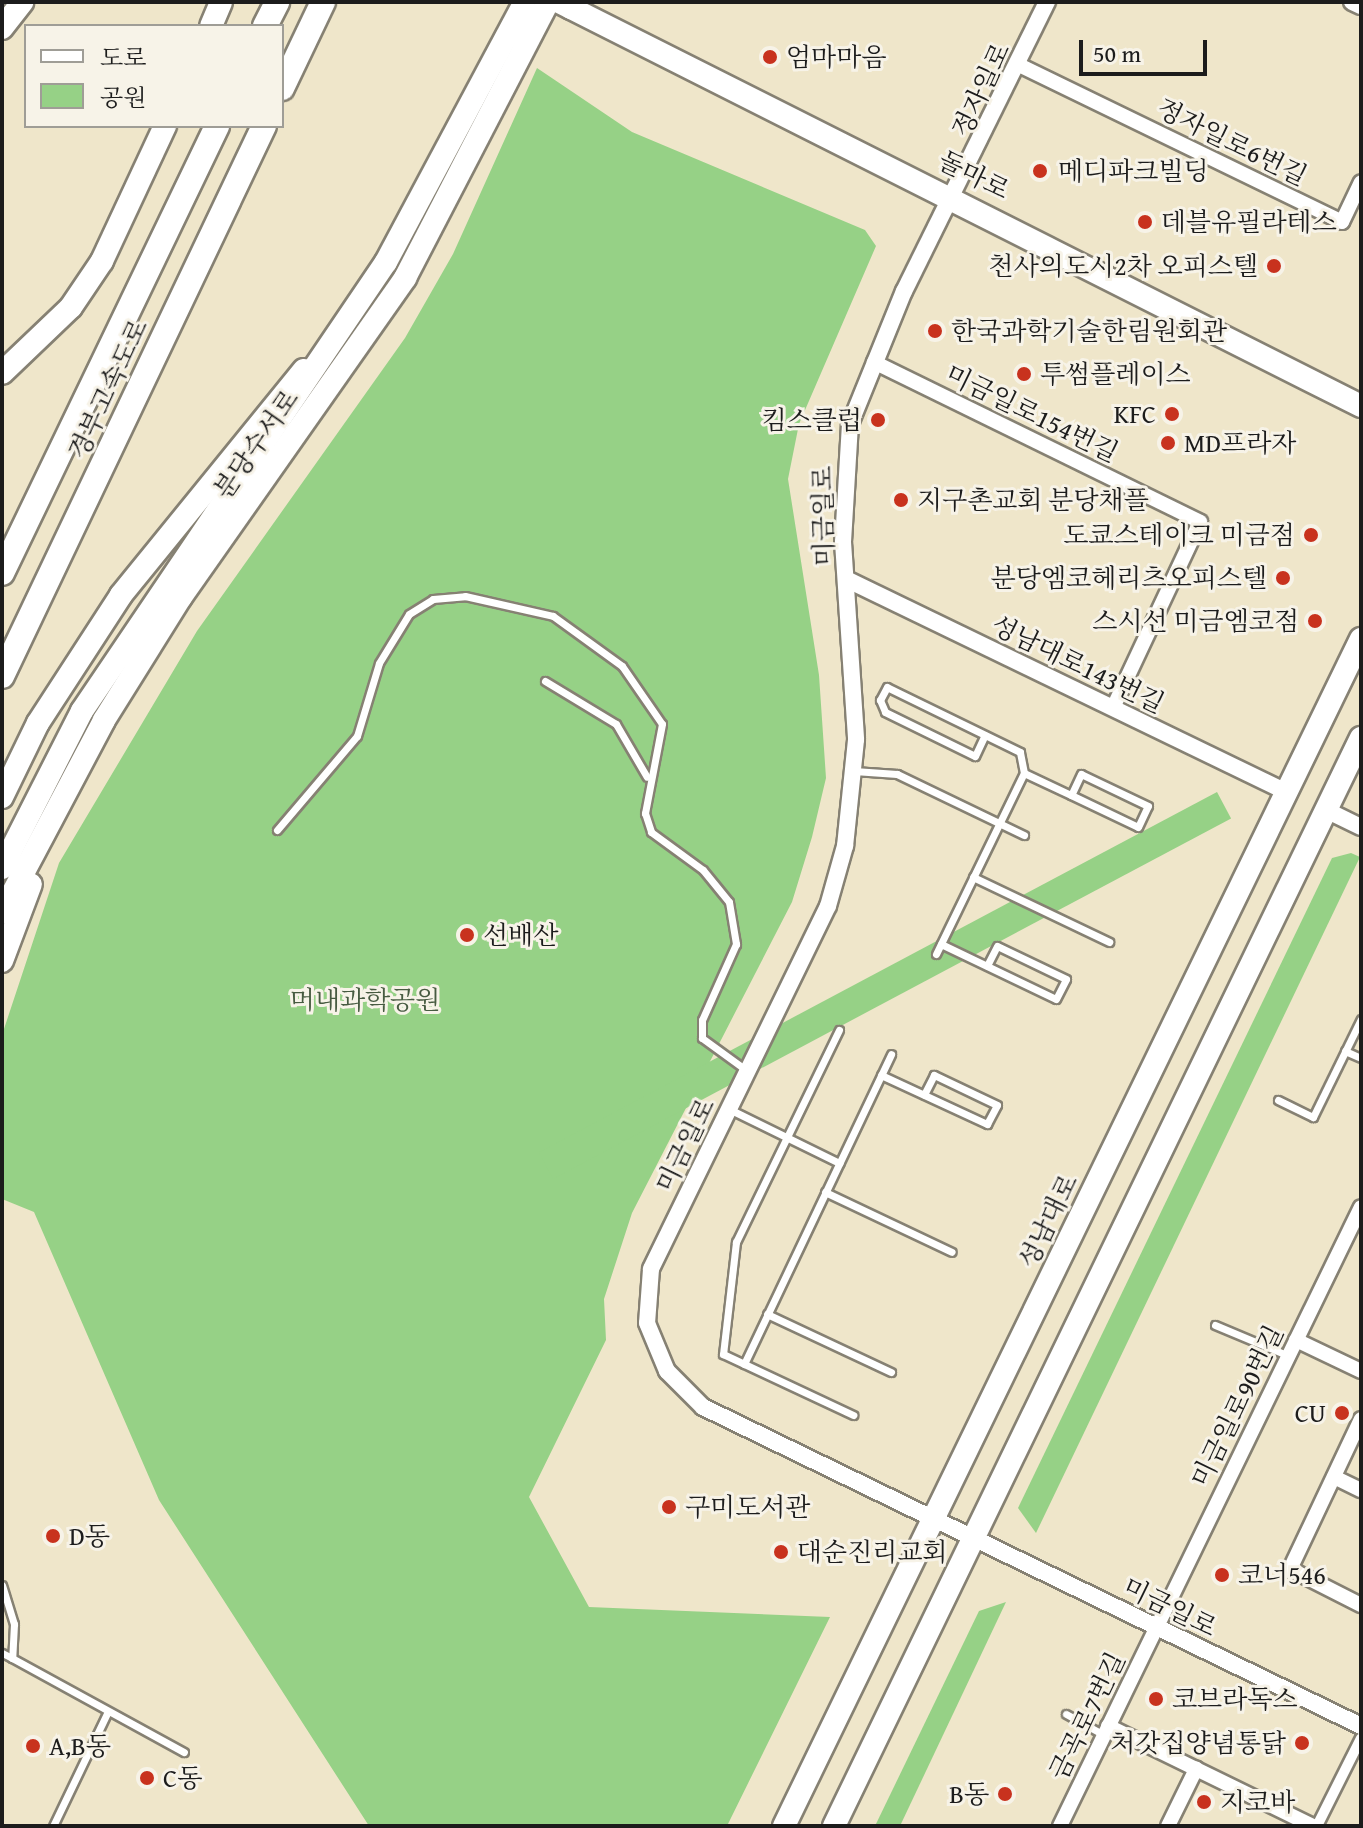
<!DOCTYPE html>
<html>
<head>
<meta charset="utf-8">
<style>
	body { margin:0 }
	#map { position:relative; width:1363px; height:1828px; overflow:hidden; background:#efe6ca; font-family:"Gentium Book Plus","Noto Serif KR",serif }
	div>[style] { position:absolute }
	[style*='--x'] { left:calc(var(--x)*1px); top:calc(var(--y)*1px); width:calc(var(--w)*1px); rotate:calc(var(--a)*1deg) }
	.green>* { inset:0; background:#96d186; transform-origin:0 0 }
	.roads { filter:drop-shadow(2px 0 #868173) drop-shadow(-2px 0 #868173) drop-shadow(0 2px #868173) drop-shadow(0 -2px #868173) }
	.service>* { height:7px; margin:-3.5px; padding:0 3.5px; transform-origin:3.5px; border-radius:3.5px; background:#fff }
	.pedestrian>* { height:10px; margin:-5px; padding:0 5px; transform-origin:5px; border-radius:5px; background:#fff }
	.minor>* { height:14px; margin:-7px; padding:0 7px; transform-origin:7px; border-radius:7px; background:#fff }
	.tertiary>* { height:16px; margin:-8px; padding:0 8px; transform-origin:8px; border-radius:8px; background:#fff }
	.primary>* { height:22px; margin:-11px; padding:0 11px; transform-origin:11px; border-radius:11px; background:#fff }
	.trunk>* { height:22px; margin:-11px; padding:0 11px; transform-origin:11px; border-radius:11px; background:#fff }
	.motorway>* { height:24px; margin:-12px; padding:0 12px; transform-origin:12px; border-radius:12px; background:#fff }
	.dots>* { width:22px; height:22px; translate:-50% -50%; box-sizing:border-box; border:4px solid #f7f3e8; border-radius:50% }
	span { translate:-50% -50%; white-space:nowrap; text-align:center; line-height:1.15; -webkit-text-stroke:6px #f7f3e8; paint-order:stroke }
	.poi-label { font-size:26px; color:#1c1c1c }
	.left { translate:0 -50%; text-align:left }
	.right { translate:-100% -50%; text-align:right }
	.street-label { font-size:26px; color:#1c1c1c }
	.park-label { font-size:26px; color:#475b41 }
	.frame { position:absolute; inset:0; border:4px solid #1c1c1c; pointer-events:none }
	.legend { position:absolute; left:24px; top:24px; width:260px; height:104px; box-sizing:border-box; background:#f7f3e8; border:2px solid #9f9d96; margin:0; padding:10px 14px; list-style:none; font-size:24px; color:#1c1c1c }
	.legend li { display:flex; align-items:center; gap:16px; height:40px }
	.legend b { width:40px; border:2px solid #9f9d96 }
	.scale { position:absolute; left:1079px; top:40px; width:128px; height:36px; box-sizing:border-box; border:4px solid #1c1c1c; border-top:0; padding-left:10px; font-size:24px; line-height:28px; white-space:nowrap; color:#1c1c1c; -webkit-text-stroke:6px #f7f3e8; paint-order:stroke }
</style>
</head>
<body>
<div id="map">
	<div class="green">
		<div style="clip-path:polygon(537px 68px,632px 132px,865px 230px,876px 246px,799px 424px,788px 479px,819px 675px,826px 778px,812px 837px,792px 902px,632px 1213px,604px 1299px,606px 1340px,529px 1497px,589px 1607px,830px 1617px,727px 1826px,369px 1826px,159px 1500px,34px 1212px,2px 1199px,2px 1035px,59px 863px,197px 631px,405px 338px,453px 254px)"></div>
		<div style="left:1217px;top:792px;width:30px;height:768px;rotate:62deg"></div>
		<div style="clip-path:polygon(1351px 853px,1360px 857px,1036px 1533px,1018px 1508px,1332px 858px)"></div>
		<div style="clip-path:polygon(1006px 1602px,900px 1826px,875px 1826px,979px 1611px)"></div>
	</div>
	<div class="roads">
		<div class="service">
			<div style="--x:545;--y:681;--w:83;--a:31.2"></div>
			<div style="--x:616;--y:724;--w:61;--a:59.7"></div>
			<div style="--x:854;--y:771;--w:43;--a:4"></div>
			<div style="--x:897;--y:774;--w:141;--a:25.7"></div>
			<div style="--x:1024;--y:773;--w:52;--a:25.1"></div>
			<div style="--x:1071;--y:795;--w:74;--a:25.5"></div>
			<div style="--x:1138;--y:827;--w:23;--a:-65"></div>
			<div style="--x:1148;--y:806;--w:74;--a:-154.5"></div>
			<div style="--x:1081;--y:774;--w:23;--a:115"></div>
			<div style="--x:277;--y:830;--w:123;--a:-49.6"></div>
			<div style="--x:357;--y:736;--w:76;--a:-73.2"></div>
			<div style="--x:379;--y:663;--w:57;--a:-58.5"></div>
			<div style="--x:409;--y:614;--w:28;--a:-32"></div>
			<div style="--x:433;--y:599;--w:32;--a:-5"></div>
			<div style="--x:465;--y:596;--w:90;--a:12.8"></div>
			<div style="--x:553;--y:616;--w:85;--a:35.9"></div>
			<div style="--x:622;--y:666;--w:70;--a:55.4"></div>
			<div style="--x:662;--y:724;--w:91;--a:100.8"></div>
			<div style="--x:645;--y:813;--w:20;--a:72"></div>
			<div style="--x:651;--y:832;--w:64;--a:36.2"></div>
			<div style="--x:703;--y:870;--w:41;--a:50.9"></div>
			<div style="--x:729;--y:902;--w:43;--a:80.5"></div>
			<div style="--x:736;--y:944;--w:83;--a:114.1"></div>
			<div style="--x:702;--y:1020;--w:18;--a:90"></div>
			<div style="--x:702;--y:1038;--w:54;--a:36"></div>
			<div style="--x:973;--y:877;--w:151;--a:25.5"></div>
			<div style="--x:941;--y:944;--w:127;--a:25.6"></div>
			<div style="--x:1056;--y:999;--w:22;--a:-63"></div>
			<div style="--x:1066;--y:979;--w:76;--a:-154.4"></div>
			<div style="--x:997;--y:946;--w:22;--a:117"></div>
			<div style="--x:936;--y:954;--w:201;--a:-64.1"></div>
			<div style="--x:1024;--y:773;--w:21;--a:-101"></div>
			<div style="--x:1020;--y:752;--w:148;--a:-154"></div>
			<div style="--x:887;--y:687;--w:15;--a:118"></div>
			<div style="--x:880;--y:700;--w:13;--a:67"></div>
			<div style="--x:885;--y:712;--w:100;--a:26.1"></div>
			<div style="--x:975;--y:756;--w:23;--a:-65"></div>
			<div style="--x:839;--y:1030;--w:236;--a:115.9"></div>
			<div style="--x:736;--y:1242;--w:113;--a:96.6"></div>
			<div style="--x:723;--y:1354;--w:144;--a:25.1"></div>
			<div style="--x:1345;--y:1051;--w:17;--a:24"></div>
			<div style="--x:881;--y:1075;--w:117;--a:24.8"></div>
			<div style="--x:987;--y:1124;--w:21;--a:-62"></div>
			<div style="--x:997;--y:1105;--w:70;--a:-154.5"></div>
			<div style="--x:934;--y:1075;--w:22;--a:117"></div>
			<div style="--x:1278;--y:1100;--w:39;--a:26"></div>
			<div style="--x:1313;--y:1117;--w:109;--a:-63.9"></div>
			<div style="--x:729;--y:1109;--w:123;--a:26.1"></div>
			<div style="--x:825;--y:1192;--w:140;--a:25.3"></div>
			<div style="--x:767;--y:1314;--w:137;--a:25.1"></div>
			<div style="--x:1215;--y:1325;--w:80;--a:22.7"></div>
			<div style="--x:744;--y:1364;--w:343;--a:-64.6"></div>
			<div style="--x:2;--y:1585;--w:41;--a:72.9"></div>
			<div style="--x:14;--y:1624;--w:34;--a:93"></div>
			<div style="--x:12;--y:1658;--w:11;--a:-153"></div>
			<div style="--x:12;--y:1658;--w:196;--a:28.7"></div>
			<div style="--x:1066;--y:1714;--w:43;--a:28.9"></div>
			<div style="--x:53;--y:1826;--w:127;--a:-64.4"></div>
		</div>
		<div class="pedestrian">
			<div style="--x:1317;--y:1826;--w:98;--a:-63.4"></div>
		</div>
		<div class="minor">
			<div style="--x:1019;--y:65;--w:359;--a:25.9"></div>
			<div style="--x:1342;--y:222;--w:44;--a:-64.6"></div>
			<div style="--x:874;--y:362;--w:363;--a:26.1"></div>
			<div style="--x:1200;--y:522;--w:205;--a:115.1"></div>
			<div style="--x:1296;--y:1340;--w:72;--a:25.5"></div>
			<div style="--x:1361;--y:1419;--w:166;--a:115.3"></div>
			<div style="--x:1290;--y:1569;--w:80;--a:26.9"></div>
			<div style="--x:1334;--y:1477;--w:30;--a:26"></div>
			<div style="--x:1108;--y:1726;--w:228;--a:26"></div>
			<div style="--x:1060;--y:1826;--w:688;--a:-64.07"></div>
			<div style="--x:1168;--y:1826;--w:64;--a:-63.8"></div>
		</div>
		<div class="tertiary">
			<div style="--x:1047;--y:2;--w:322;--a:116.3"></div>
			<div style="--x:904;--y:291;--w:144;--a:112.1"></div>
			<div style="--x:850;--y:424;--w:118;--a:93.4"></div>
			<div style="--x:843;--y:542;--w:198;--a:86.2"></div>
			<div style="--x:856;--y:740;--w:107;--a:95.9"></div>
			<div style="--x:845;--y:846;--w:62;--a:105.8"></div>
			<div style="--x:828;--y:906;--w:404;--a:116"></div>
			<div style="--x:651;--y:1269;--w:54;--a:94.2"></div>
			<div style="--x:647;--y:1323;--w:52;--a:67.4"></div>
			<div style="--x:667;--y:1371;--w:51;--a:45"></div>
			<div style="--x:703;--y:1407;--w:731;--a:25.86"></div>
			<div style="--x:1352;--y:2;--w:10;--a:24"></div>
			<div style="--x:848;--y:580;--w:488;--a:25.8"></div>
			<div style="--x:1326;--y:810;--w:39;--a:26"></div>
		</div>
		<div class="primary">
			<div style="--x:559;--y:2;--w:898;--a:26.74"></div>
			<div style="--x:211;--y:26;--w:26;--a:-67"></div>
			<div style="--x:2;--y:28;--w:33;--a:-52"></div>
			<div style="--x:2;--y:373;--w:95;--a:-43.7"></div>
			<div style="--x:71;--y:307;--w:55;--a:-56"></div>
			<div style="--x:102;--y:261;--w:149;--a:-65"></div>
			<div style="--x:784;--y:1826;--w:1320;--a:-64.08"></div>
			<div style="--x:834;--y:1826;--w:1209;--a:-64.16"></div>
		</div>
		<div class="trunk">
			<div style="--x:571;--y:8;--w:7;--a:-63"></div>
			<div style="--x:2;--y:797;--w:82;--a:-64.1"></div>
			<div style="--x:38;--y:723;--w:153;--a:-57"></div>
			<div style="--x:121;--y:595;--w:290;--a:-50.9"></div>
			<div style="--x:2;--y:868;--w:176;--a:-63"></div>
			<div style="--x:82;--y:711;--w:542;--a:-55.9"></div>
			<div style="--x:386;--y:262;--w:295;--a:-61.9"></div>
			<div style="--x:2;--y:913;--w:218;--a:-62.1"></div>
			<div style="--x:104;--y:720;--w:145;--a:-58"></div>
			<div style="--x:181;--y:597;--w:390;--a:-54.9"></div>
			<div style="--x:405;--y:278;--w:311;--a:-62.6"></div>
			<div style="--x:2;--y:961;--w:82;--a:-69.4"></div>
		</div>
		<div class="motorway">
			<div style="--x:265;--y:26;--w:27;--a:-63"></div>
			<div style="--x:282;--y:88;--w:95;--a:-64.5"></div>
			<div style="--x:2;--y:573;--w:496;--a:-64.3"></div>
			<div style="--x:2;--y:676;--w:609;--a:-64.53"></div>
		</div>
	</div>
	<div class="dots">
		<div style="left:770px;top:57px;background:#c8321e"></div>
		<div style="left:1040px;top:171px;background:#c8321e"></div>
		<div style="left:1145px;top:222px;background:#c8321e"></div>
		<div style="left:1274px;top:266px;background:#c8321e"></div>
		<div style="left:935px;top:331px;background:#c8321e"></div>
		<div style="left:1024px;top:374px;background:#c8321e"></div>
		<div style="left:1172px;top:414px;background:#c8321e"></div>
		<div style="left:878px;top:420px;background:#c8321e"></div>
		<div style="left:1168px;top:443px;background:#c8321e"></div>
		<div style="left:901px;top:500px;background:#c8321e"></div>
		<div style="left:1311px;top:535px;background:#c8321e"></div>
		<div style="left:1283px;top:578px;background:#c8321e"></div>
		<div style="left:1315px;top:621px;background:#c8321e"></div>
		<div style="left:467px;top:935px;background:#c8321e"></div>
		<div style="left:1342px;top:1413px;background:#c8321e"></div>
		<div style="left:669px;top:1507px;background:#c8321e"></div>
		<div style="left:53px;top:1536px;background:#c8321e"></div>
		<div style="left:781px;top:1552px;background:#c8321e"></div>
		<div style="left:1222px;top:1575px;background:#c8321e"></div>
		<div style="left:1156px;top:1699px;background:#c8321e"></div>
		<div style="left:1302px;top:1743px;background:#c8321e"></div>
		<div style="left:33px;top:1746px;background:#c8321e"></div>
		<div style="left:147px;top:1778px;background:#c8321e"></div>
		<div style="left:1005px;top:1794px;background:#c8321e"></div>
		<div style="left:1204px;top:1802px;background:#c8321e"></div>
	</div>
	<div class="poi-label">
		<span class="left" style="left:786px;top:57px">엄마마음</span>
		<span class="left" style="left:1058px;top:171px">메디파크빌딩</span>
		<span class="left" style="left:1161px;top:222px">데블유필라테스</span>
		<span class="right" style="left:1258px;top:266px">천사의도시2차 오피스텔</span>
		<span class="left" style="left:951px;top:331px">한국과학기술한림원회관</span>
		<span class="left" style="left:1040px;top:374px">투썸플레이스</span>
		<span class="right" style="left:1156px;top:414px">KFC</span>
		<span class="right" style="left:862px;top:420px">킴스클럽</span>
		<span class="left" style="left:1184px;top:443px">MD프라자</span>
		<span class="left" style="left:917px;top:500px">지구촌교회 분당채플</span>
		<span class="right" style="left:1295px;top:535px">도쿄스테이크 미금점</span>
		<span class="right" style="left:1267px;top:578px">분당엠코헤리츠오피스텔</span>
		<span class="right" style="left:1299px;top:621px">스시선 미금엠코점</span>
		<span class="left" style="left:483px;top:935px">선배산</span>
		<span class="right" style="left:1326px;top:1413px">CU</span>
		<span class="left" style="left:685px;top:1507px">구미도서관</span>
		<span class="left" style="left:69px;top:1536px">D동</span>
		<span class="left" style="left:797px;top:1552px">대순진리교회</span>
		<span class="left" style="left:1238px;top:1575px">코너546</span>
		<span class="left" style="left:1172px;top:1699px">코브라독스</span>
		<span class="right" style="left:1286px;top:1743px">처갓집양념통닭</span>
		<span class="left" style="left:49px;top:1746px">A,B동</span>
		<span class="left" style="left:163px;top:1778px">C동</span>
		<span class="right" style="left:989px;top:1794px">B동</span>
		<span class="left" style="left:1220px;top:1802px">지코바</span>
	</div>
	<div class="street-label">
		<span style="left:981px;top:90px;rotate:-65deg">정자일로</span>
		<span style="left:1232px;top:142px;rotate:26deg">정자일로6번길</span>
		<span style="left:974px;top:175px;rotate:26deg">돌마로</span>
		<span style="left:108px;top:389px;rotate:-65deg">경부고속도로</span>
		<span style="left:1032px;top:413px;rotate:26deg">미금일로154번길</span>
		<span style="left:256px;top:444px;rotate:-55deg">분당수서로</span>
		<span style="left:823px;top:516px;rotate:-91deg">미금일로</span>
		<span style="left:1078px;top:664px;rotate:26deg">성남대로143번길</span>
		<span style="left:685px;top:1145px;rotate:-64deg">미금일로</span>
		<span style="left:1048px;top:1221px;rotate:-64deg">성남대로</span>
		<span style="left:1237px;top:1406px;rotate:-64deg">미금일로90번길</span>
		<span style="left:1170px;top:1607px;rotate:26deg">미금일로</span>
		<span style="left:1087px;top:1716px;rotate:-64deg">금곡로7번길</span>
	</div>
	<div class="park-label">
		<span style="left:365px;top:1000px">머내과학공원</span>
	</div>
	<div class="frame"></div>
	<ul class="legend">
	<li><b style="height:10px;background:#fff"></b>도로</li>
	<li><b style="height:22px;background:#96d186"></b>공원</li>
	</ul>
	<div class="scale">50 m</div>
</div>
</body>
</html>
